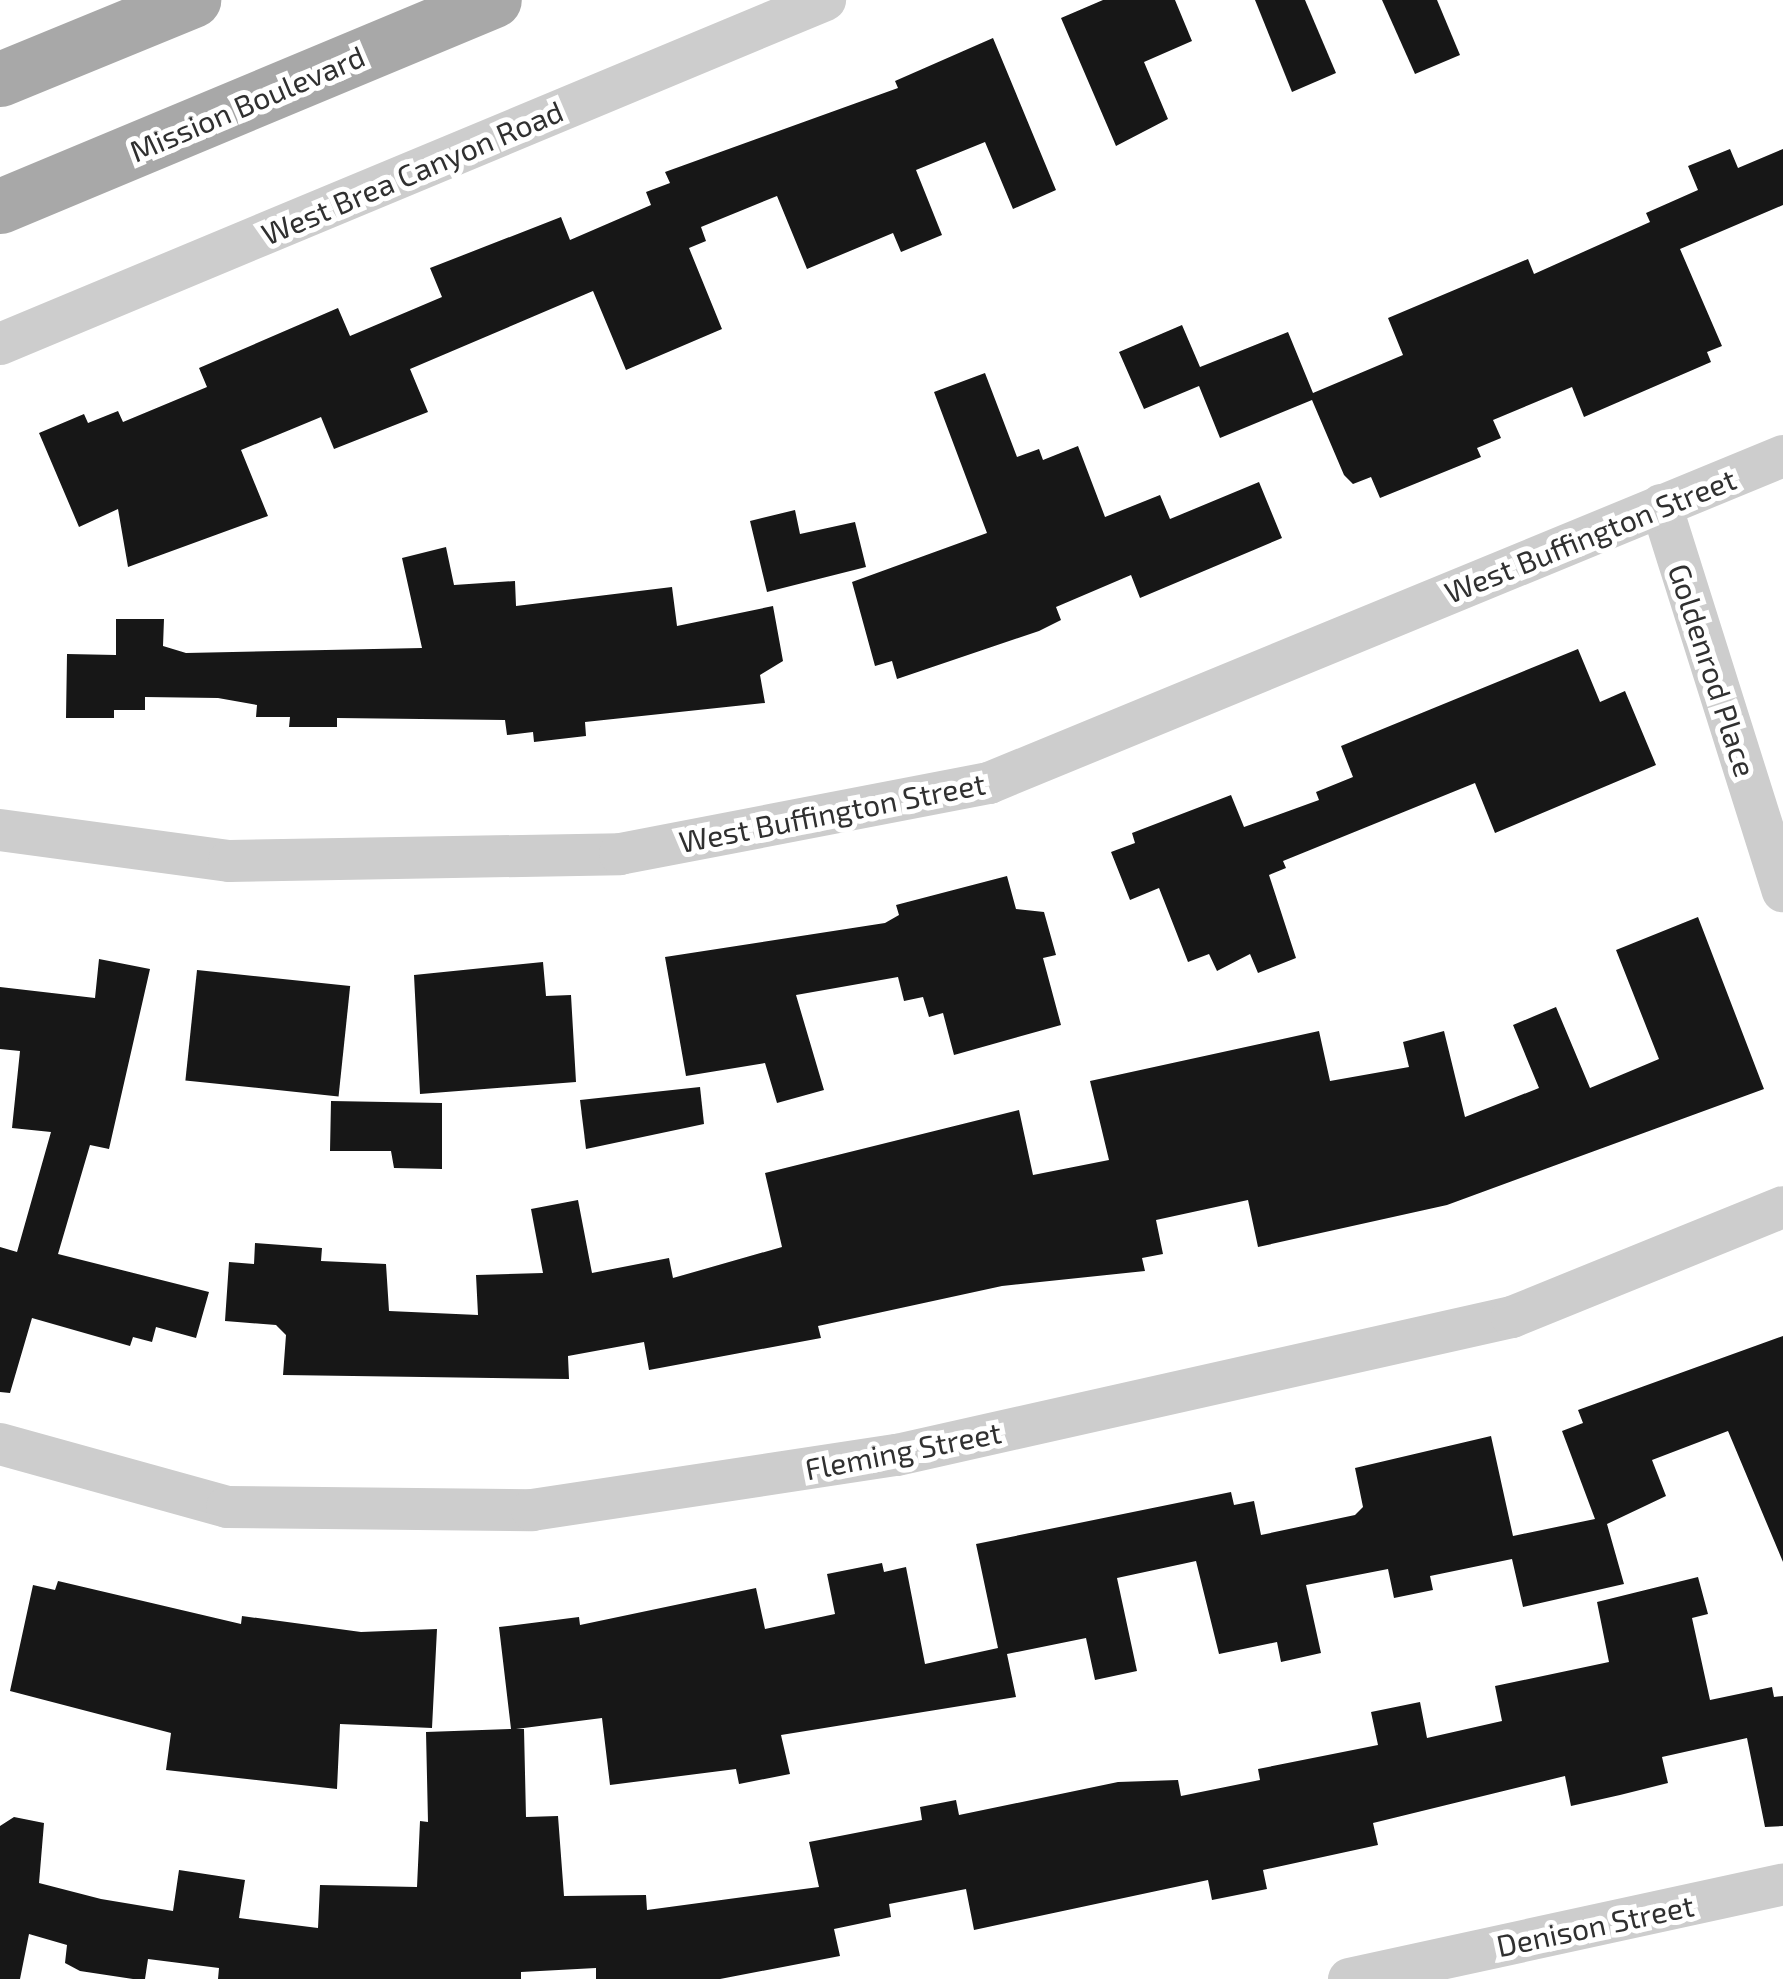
<!DOCTYPE html>
<html>
<head>
<meta charset="utf-8">
<style>
	body { margin:0 }
	#map { position:relative; width:1783px; height:1979px; overflow:hidden; background:#fff; font-family:"Exo 2",sans-serif }
	div>[style] { position:absolute }
	[style*='--x'] { left:calc(var(--x)*1px); top:calc(var(--y)*1px); width:calc(var(--w)*1px); rotate:calc(var(--a)*1deg) }
	.building>* { inset:0; background:#171717; transform-origin:0 0 }
	.street>* { height:42px; margin:-21px; padding:0 21px; transform-origin:21px; border-radius:21px; background:#cdcdcd }
	.primary>* { height:55px; margin:-27.5px; padding:0 27.5px; transform-origin:27.5px; border-radius:27.5px; background:#a8a8a8 }
	span { translate:-50% -50%; white-space:nowrap; text-align:center; line-height:1.15; -webkit-text-stroke:10px #fff; paint-order:stroke }
	.street-label { font-size:30px; color:#303030 }
</style>
</head>
<body>
<div id="map">
	<div class="building">
		<div style="clip-path:polygon(1103px 0,1175px 0,1192px 41px,1144px 62px,1168px 119px,1116px 146px,1061px 18px)"></div>
		<div style="clip-path:polygon(1255px 0,1305px 0,1336px 73px,1292px 92px)"></div>
		<div style="clip-path:polygon(1382px 0,1437px 0,1460px 55px,1415px 74px)"></div>
		<div style="clip-path:polygon(993px 38px,1056px 190px,1013px 209px,985px 142px,916px 170px,942px 235px,901px 252px,893px 233px,807px 269px,777px 196px,701px 227px,706px 241px,689px 248px,722px 329px,626px 370px,593px 291px,410px 369px,428px 412px,334px 449px,321px 417px,241px 450px,268px 516px,128px 567px,118px 509px,79px 527px,39px 433px,84px 414px,88px 423px,118px 411px,123px 422px,207px 387px,199px 368px,338px 308px,350px 336px,442px 297px,430px 268px,561px 217px,570px 240px,651px 205px,646px 192px,670px 183px,665px 172px,898px 88px,895px 81px)"></div>
		<div style="clip-path:polygon(1730px 149px,1738px 168px,1783px 149px,1783px 205px,1680px 249px,1722px 346px,1707px 352px,1711px 362px,1584px 417px,1572px 387px,1493px 420px,1501px 438px,1477px 448px,1481px 457px,1380px 498px,1371px 477px,1353px 484px,1344px 475px,1312px 400px,1220px 438px,1199px 386px,1144px 409px,1119px 352px,1182px 325px,1200px 367px,1288px 332px,1313px 393px,1403px 355px,1388px 318px,1528px 259px,1534px 274px,1650px 222px,1646px 213px,1698px 190px,1688px 166px)"></div>
		<div style="clip-path:polygon(985px 373px,1017px 457px,1039px 449px,1043px 460px,1078px 446px,1105px 517px,1160px 495px,1170px 519px,1259px 482px,1282px 538px,1140px 598px,1131px 575px,1056px 607px,1061px 620px,1039px 631px,897px 679px,892px 661px,875px 666px,852px 582px,987px 533px,934px 392px)"></div>
		<div style="clip-path:polygon(795px 510px,800px 534px,855px 522px,866px 567px,767px 592px,750px 521px)"></div>
		<div style="clip-path:polygon(446px 547px,454px 585px,515px 581px,516px 606px,672px 587px,677px 626px,773px 606px,783px 661px,760px 675px,765px 703px,585px 722px,586px 736px,534px 742px,533px 732px,507px 735px,505px 720px,337px 718px,337px 727px,289px 727px,290px 717px,256px 717px,257px 705px,218px 698px,145px 697px,145px 710px,114px 710px,114px 718px,66px 718px,67px 654px,116px 655px,116px 619px,164px 619px,163px 646px,186px 653px,422px 648px,402px 558px)"></div>
		<div style="clip-path:polygon(1578px 649px,1600px 702px,1625px 691px,1656px 765px,1495px 833px,1475px 783px,1283px 861px,1286px 868px,1269px 875px,1296px 958px,1258px 973px,1250px 954px,1217px 971px,1209px 954px,1188px 962px,1159px 888px,1130px 900px,1111px 852px,1135px 843px,1132px 833px,1231px 795px,1244px 827px,1319px 800px,1316px 792px,1353px 777px,1341px 746px)"></div>
		<div style="clip-path:polygon(1007px 876px,1016px 909px,1044px 912px,1056px 955px,1043px 958px,1061px 1025px,954px 1055px,943px 1013px,929px 1017px,923px 997px,904px 1001px,898px 977px,796px 995px,824px 1090px,777px 1103px,765px 1063px,686px 1076px,665px 957px,885px 923px,899px 915px,896px 905px)"></div>
		<div style="clip-path:polygon(1698px 917px,1764px 1089px,1447px 1205px,1258px 1247px,1248px 1200px,1156px 1220px,1163px 1254px,1142px 1258px,1145px 1271px,1002px 1286px,818px 1326px,821px 1338px,649px 1370px,644px 1342px,568px 1356px,569px 1379px,283px 1375px,286px 1335px,276px 1325px,225px 1321px,229px 1262px,254px 1264px,255px 1243px,322px 1248px,321px 1261px,386px 1264px,389px 1311px,478px 1315px,476px 1275px,543px 1273px,531px 1209px,578px 1200px,592px 1273px,669px 1258px,673px 1278px,782px 1247px,765px 1173px,1019px 1110px,1033px 1175px,1109px 1160px,1090px 1081px,1319px 1031px,1330px 1081px,1409px 1067px,1403px 1042px,1444px 1031px,1465px 1117px,1539px 1088px,1513px 1025px,1556px 1007px,1590px 1088px,1659px 1059px,1616px 950px)"></div>
		<div style="clip-path:polygon(99px 959px,150px 969px,109px 1149px,90px 1145px,58px 1254px,209px 1292px,196px 1338px,156px 1327px,152px 1342px,133px 1337px,130px 1346px,32px 1318px,10px 1393px,0 1392px,0 1247px,17px 1252px,51px 1132px,12px 1128px,20px 1051px,0 1049px,0 987px,95px 998px)"></div>
		<div style="clip-path:polygon(543px 962px,546px 996px,571px 995px,576px 1082px,420px 1094px,414px 975px)"></div>
		<div style="left:197px;top:970px;width:154px;height:111px;rotate:6deg"></div>
		<div style="clip-path:polygon(700px 1087px,704px 1124px,586px 1149px,580px 1100px)"></div>
		<div style="clip-path:polygon(331px 1101px,442px 1103px,442px 1169px,394px 1168px,391px 1151px,330px 1151px)"></div>
		<div style="clip-path:polygon(1783px 1336px,1783px 1562px,1728px 1431px,1652px 1460px,1666px 1496px,1607px 1524px,1624px 1584px,1523px 1607px,1512px 1559px,1430px 1576px,1433px 1590px,1394px 1598px,1388px 1569px,1306px 1585px,1321px 1653px,1281px 1662px,1277px 1642px,1219px 1654px,1196px 1561px,1117px 1578px,1137px 1671px,1095px 1680px,1086px 1638px,1007px 1654px,1016px 1697px,781px 1735px,790px 1774px,739px 1784px,736px 1769px,610px 1785px,602px 1718px,516px 1729px,524px 1729px,526px 1817px,558px 1816px,564px 1896px,646px 1895px,647px 1910px,819px 1887px,809px 1842px,922px 1820px,920px 1807px,956px 1800px,959px 1815px,1118px 1782px,1178px 1780px,1181px 1796px,1260px 1780px,1258px 1769px,1378px 1745px,1371px 1712px,1420px 1702px,1427px 1738px,1502px 1721px,1495px 1686px,1609px 1662px,1597px 1602px,1698px 1577px,1708px 1614px,1692px 1618px,1710px 1700px,1772px 1687px,1774px 1697px,1783px 1696px,1783px 1826px,1765px 1827px,1747px 1738px,1662px 1757px,1668px 1783px,1620px 1795px,1571px 1806px,1565px 1776px,1373px 1823px,1378px 1845px,1263px 1870px,1267px 1889px,1212px 1900px,1208px 1880px,974px 1930px,966px 1889px,889px 1904px,891px 1917px,834px 1929px,840px 1956px,720px 1979px,596px 1979px,596px 1968px,521px 1972px,521px 1979px,218px 1979px,219px 1968px,148px 1959px,145px 1979px,133px 1979px,80px 1971px,65px 1963px,67px 1945px,29px 1934px,20px 1979px,0 1979px,0 1826px,14px 1817px,44px 1823px,39px 1883px,101px 1899px,173px 1911px,179px 1870px,245px 1880px,239px 1918px,318px 1928px,320px 1885px,417px 1887px,420px 1821px,428px 1822px,426px 1732px,511px 1729px,499px 1627px,579px 1617px,580px 1625px,756px 1588px,765px 1629px,835px 1614px,827px 1574px,882px 1563px,884px 1572px,906px 1567px,925px 1664px,998px 1648px,976px 1544px,1231px 1492px,1234px 1505px,1254px 1501px,1261px 1535px,1355px 1515px,1363px 1507px,1355px 1468px,1491px 1436px,1513px 1536px,1595px 1519px,1562px 1431px,1583px 1423px,1578px 1410px)"></div>
		<div style="clip-path:polygon(58px 1581px,241px 1624px,242px 1616px,361px 1632px,437px 1629px,432px 1728px,340px 1724px,337px 1789px,166px 1770px,171px 1733px,10px 1691px,33px 1585px,55px 1590px)"></div>
	</div>
	<div class="street">
		<div style="--x:0;--y:344;--w:894;--a:-22.63"></div>
		<div style="--x:1661;--y:505;--w:405;--a:72.5"></div>
		<div style="--x:0;--y:830;--w:231;--a:7.7"></div>
		<div style="--x:229;--y:861;--w:391;--a:-1"></div>
		<div style="--x:620;--y:854;--w:376;--a:-10.9"></div>
		<div style="--x:989;--y:783;--w:859;--a:-22.38"></div>
		<div style="--x:0;--y:1444;--w:236;--a:15.5"></div>
		<div style="--x:227;--y:1507;--w:305;--a:0.6"></div>
		<div style="--x:532;--y:1510;--w:369;--a:-8.6"></div>
		<div style="--x:897;--y:1455;--w:630;--a:-12.65"></div>
		<div style="--x:1512;--y:1317;--w:292;--a:-22.1"></div>
		<div style="--x:1349;--y:1979;--w:444;--a:-12.3"></div>
	</div>
	<div class="primary">
		<div style="--x:0;--y:79;--w:209;--a:-22.3"></div>
		<div style="--x:0;--y:206;--w:535;--a:-22.64"></div>
	</div>
	<div class="street-label">
		<span style="left:247px;top:103px;rotate:-23deg">Mission Boulevard</span>
		<span style="left:412px;top:172px;rotate:-23deg">West Brea Canyon Road</span>
		<span style="left:1590px;top:535px;rotate:-22deg">West Buffington Street</span>
		<span style="left:1713px;top:670px;rotate:72deg">Goldenrod Place</span>
		<span style="left:832px;top:812px;rotate:-11deg">West Buffington Street</span>
		<span style="left:903px;top:1450px;rotate:-11deg">Fleming Street</span>
		<span style="left:1595px;top:1925px;rotate:-12deg">Denison Street</span>
	</div>
</div>
</body>
</html>
